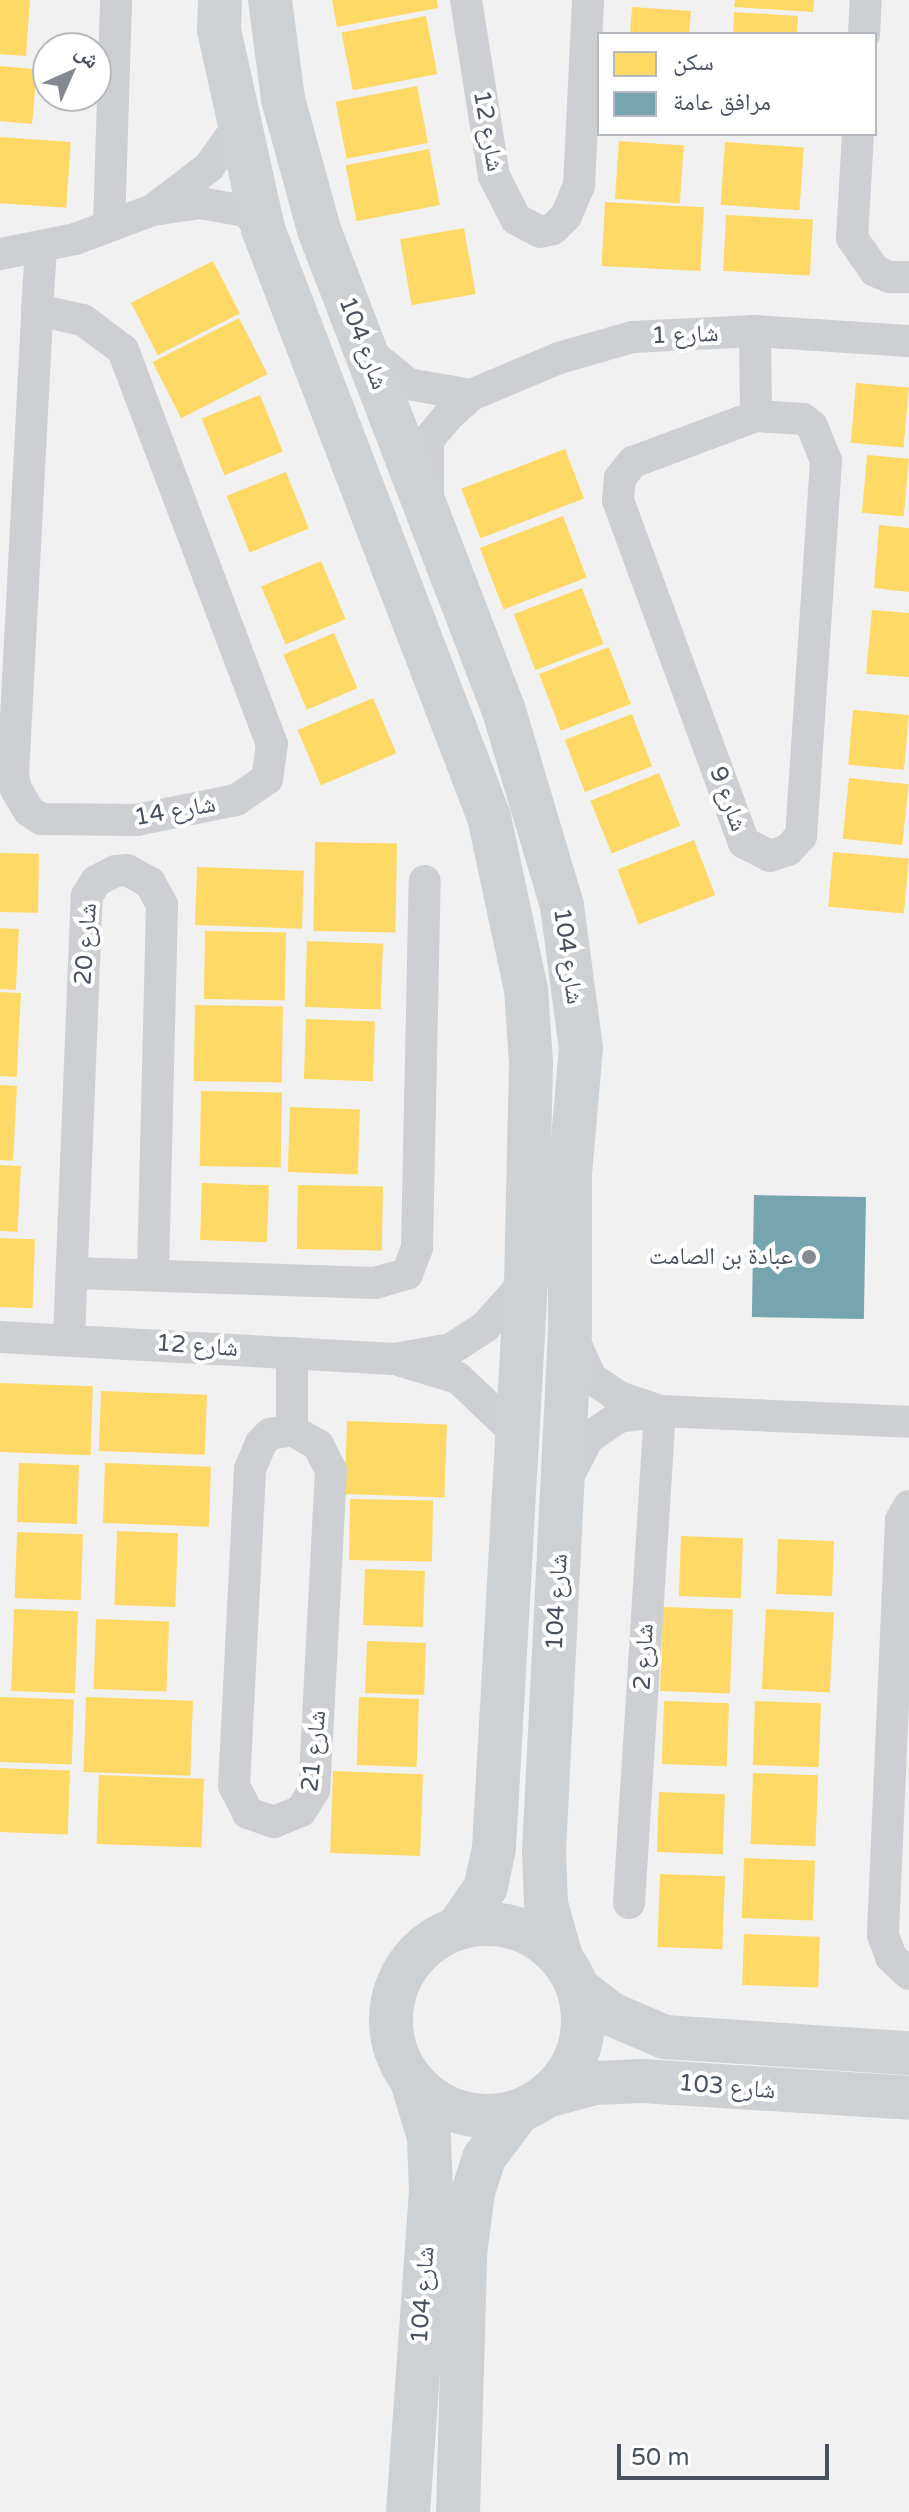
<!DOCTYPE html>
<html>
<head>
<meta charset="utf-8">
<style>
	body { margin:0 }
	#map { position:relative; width:909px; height:2512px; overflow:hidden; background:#f2f1f1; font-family:"Varela Round","Noto Naskh Arabic",sans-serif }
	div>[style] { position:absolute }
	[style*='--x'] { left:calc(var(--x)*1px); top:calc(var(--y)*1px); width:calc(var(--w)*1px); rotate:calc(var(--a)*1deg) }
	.homes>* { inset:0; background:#ffd966; transform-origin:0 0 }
	.public>* { inset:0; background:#76a5af; transform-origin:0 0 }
	.street>* { height:32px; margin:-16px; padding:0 16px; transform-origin:16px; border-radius:16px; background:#cdcfd2 }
	.secondary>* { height:44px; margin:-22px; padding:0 22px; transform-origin:22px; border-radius:22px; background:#ced1d3 }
	.secondary>.ring { margin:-22px; padding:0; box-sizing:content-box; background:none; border:44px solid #ced1d3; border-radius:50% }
	.dots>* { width:22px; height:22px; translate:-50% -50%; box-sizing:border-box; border:4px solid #fff; border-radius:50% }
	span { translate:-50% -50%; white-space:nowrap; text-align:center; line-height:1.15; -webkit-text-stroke:8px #fff; paint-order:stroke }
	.street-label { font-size:24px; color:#48515d }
	.poi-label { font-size:24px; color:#48515d }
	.right { translate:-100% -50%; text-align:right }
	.legend { position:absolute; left:597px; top:32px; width:280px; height:104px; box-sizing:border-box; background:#fff; border:2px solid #b6b9be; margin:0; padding:10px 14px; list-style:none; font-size:24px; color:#48515d }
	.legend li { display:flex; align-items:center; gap:16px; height:40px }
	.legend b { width:40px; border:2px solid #b6b9be }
	.north { position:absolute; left:32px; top:32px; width:80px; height:80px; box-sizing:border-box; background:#fff; border:2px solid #b6b9be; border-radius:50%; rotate:45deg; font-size:22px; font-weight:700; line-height:32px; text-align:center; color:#48515d }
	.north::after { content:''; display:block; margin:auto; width:28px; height:36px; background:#848991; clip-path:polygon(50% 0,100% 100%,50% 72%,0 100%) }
	.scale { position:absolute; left:617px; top:2444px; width:212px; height:36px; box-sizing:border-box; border:4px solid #48515d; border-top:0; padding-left:10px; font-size:24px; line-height:28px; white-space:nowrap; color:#48515d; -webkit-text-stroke:6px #fff; paint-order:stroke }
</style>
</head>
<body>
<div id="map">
	<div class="homes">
		<div style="clip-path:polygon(0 0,30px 0,26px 56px,0 54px)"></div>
		<div style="clip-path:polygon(332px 0,437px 0,438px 8px,337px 27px)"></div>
		<div style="clip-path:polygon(735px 0,814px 0,813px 12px,734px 7px)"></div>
		<div style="clip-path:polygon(632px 7px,691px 11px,689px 34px,630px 34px)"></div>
		<div style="clip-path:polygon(734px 12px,798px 16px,797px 34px,733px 34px)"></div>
		<div style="left:426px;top:16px;width:59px;height:86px;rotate:79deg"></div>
		<div style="left:0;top:66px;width:37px;height:55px;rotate:5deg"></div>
		<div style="left:417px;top:86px;width:58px;height:83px;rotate:79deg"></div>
		<div style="left:0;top:137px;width:71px;height:66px;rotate:4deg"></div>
		<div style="left:619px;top:141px;width:65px;height:58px;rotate:4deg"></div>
		<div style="left:725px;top:142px;width:79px;height:63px;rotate:4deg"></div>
		<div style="left:429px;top:149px;width:57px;height:85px;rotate:79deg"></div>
		<div style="left:605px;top:202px;width:99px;height:64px;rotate:3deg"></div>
		<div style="left:726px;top:215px;width:87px;height:56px;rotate:3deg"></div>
		<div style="left:464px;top:228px;width:67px;height:65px;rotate:80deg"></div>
		<div style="left:213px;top:261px;width:59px;height:92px;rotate:63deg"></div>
		<div style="left:239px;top:318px;width:63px;height:97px;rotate:63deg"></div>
		<div style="left:856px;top:383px;width:53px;height:60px;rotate:5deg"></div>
		<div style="left:260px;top:395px;width:61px;height:63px;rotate:68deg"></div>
		<div style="left:565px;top:449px;width:53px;height:111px;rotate:69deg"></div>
		<div style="left:867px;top:455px;width:42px;height:58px;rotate:5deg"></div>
		<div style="left:286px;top:472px;width:61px;height:64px;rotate:68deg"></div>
		<div style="left:563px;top:516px;width:66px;height:89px;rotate:69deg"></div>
		<div style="clip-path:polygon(879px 525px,909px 528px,909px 592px,874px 588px)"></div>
		<div style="left:321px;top:561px;width:63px;height:65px;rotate:67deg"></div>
		<div style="left:582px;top:588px;width:60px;height:73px;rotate:69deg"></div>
		<div style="clip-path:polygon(872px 610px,909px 613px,909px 677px,866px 674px)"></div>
		<div style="left:334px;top:633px;width:60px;height:55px;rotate:67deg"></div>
		<div style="left:609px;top:647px;width:61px;height:75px;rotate:69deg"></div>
		<div style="left:373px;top:698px;width:60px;height:82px;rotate:67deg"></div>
		<div style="left:853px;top:710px;width:56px;height:55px;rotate:5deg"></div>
		<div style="left:632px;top:714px;width:56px;height:72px;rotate:69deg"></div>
		<div style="left:659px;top:773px;width:57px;height:74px;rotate:68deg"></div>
		<div style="left:849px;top:778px;width:60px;height:61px;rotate:6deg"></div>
		<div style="left:694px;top:840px;width:59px;height:82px;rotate:69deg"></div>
		<div style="left:315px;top:842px;width:82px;height:89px;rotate:1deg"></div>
		<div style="left:833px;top:852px;width:76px;height:55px;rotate:5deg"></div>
		<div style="left:0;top:853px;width:39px;height:59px;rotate:1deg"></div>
		<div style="left:197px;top:867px;width:107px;height:58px;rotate:2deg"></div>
		<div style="left:0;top:928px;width:19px;height:61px;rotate:3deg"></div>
		<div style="left:205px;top:931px;width:81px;height:68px;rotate:1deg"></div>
		<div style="left:307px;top:941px;width:76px;height:66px;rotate:2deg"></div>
		<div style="left:0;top:992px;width:21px;height:84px;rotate:3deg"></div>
		<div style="left:195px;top:1005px;width:88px;height:76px;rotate:1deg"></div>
		<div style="left:306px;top:1019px;width:69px;height:60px;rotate:2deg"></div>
		<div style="left:0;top:1085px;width:17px;height:75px;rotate:3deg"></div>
		<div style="left:201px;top:1091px;width:81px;height:75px;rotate:1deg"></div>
		<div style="left:290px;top:1107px;width:70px;height:65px;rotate:2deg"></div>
		<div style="left:0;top:1165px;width:21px;height:66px;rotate:3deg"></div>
		<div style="left:202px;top:1183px;width:67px;height:57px;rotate:2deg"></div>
		<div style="left:298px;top:1185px;width:85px;height:64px;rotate:1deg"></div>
		<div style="left:0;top:1238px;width:35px;height:69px;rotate:2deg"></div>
		<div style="left:0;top:1383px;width:93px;height:69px;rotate:2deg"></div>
		<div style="left:101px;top:1391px;width:106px;height:60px;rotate:2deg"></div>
		<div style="left:347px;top:1421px;width:100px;height:73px;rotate:2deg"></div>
		<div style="left:19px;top:1463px;width:60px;height:59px;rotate:2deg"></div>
		<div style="left:105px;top:1463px;width:106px;height:60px;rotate:2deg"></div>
		<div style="left:350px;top:1499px;width:83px;height:61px;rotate:1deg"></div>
		<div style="left:117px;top:1531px;width:61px;height:74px;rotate:2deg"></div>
		<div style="left:17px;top:1532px;width:66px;height:66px;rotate:2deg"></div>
		<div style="left:681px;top:1536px;width:62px;height:60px;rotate:2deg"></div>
		<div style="left:778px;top:1539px;width:56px;height:55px;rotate:2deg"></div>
		<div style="left:365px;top:1569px;width:60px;height:56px;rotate:2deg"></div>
		<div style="left:663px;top:1607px;width:70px;height:84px;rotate:2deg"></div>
		<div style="left:14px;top:1609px;width:64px;height:82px;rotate:2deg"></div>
		<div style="left:766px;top:1609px;width:68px;height:80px;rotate:3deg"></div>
		<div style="left:96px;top:1619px;width:73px;height:70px;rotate:2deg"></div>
		<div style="left:367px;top:1641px;width:59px;height:52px;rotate:2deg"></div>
		<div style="left:0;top:1697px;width:74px;height:65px;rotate:2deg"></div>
		<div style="left:86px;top:1697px;width:107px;height:75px;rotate:2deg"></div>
		<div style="left:359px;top:1697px;width:60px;height:68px;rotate:2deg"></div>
		<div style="left:664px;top:1701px;width:65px;height:63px;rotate:2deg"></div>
		<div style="left:755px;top:1701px;width:66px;height:64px;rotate:2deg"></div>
		<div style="left:0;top:1768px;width:70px;height:64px;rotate:2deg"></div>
		<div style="left:333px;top:1771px;width:90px;height:82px;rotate:2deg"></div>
		<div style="left:753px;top:1773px;width:65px;height:71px;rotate:2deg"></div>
		<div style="left:99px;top:1775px;width:105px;height:69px;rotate:2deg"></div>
		<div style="left:659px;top:1792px;width:66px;height:60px;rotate:2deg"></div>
		<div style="left:744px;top:1858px;width:71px;height:60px;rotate:2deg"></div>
		<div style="left:660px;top:1874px;width:65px;height:73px;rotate:2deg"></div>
		<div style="left:744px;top:1934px;width:76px;height:51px;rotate:2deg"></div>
	</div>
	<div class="public">
		<div style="left:754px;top:1195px;width:112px;height:122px;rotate:1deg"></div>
	</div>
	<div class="street">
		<div style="--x:466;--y:0;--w:178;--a:81"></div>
		<div style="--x:494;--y:176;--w:48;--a:62.9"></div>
		<div style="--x:516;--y:219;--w:27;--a:28"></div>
		<div style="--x:540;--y:232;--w:13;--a:-13"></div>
		<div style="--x:553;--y:229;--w:18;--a:-45"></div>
		<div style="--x:566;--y:216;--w:33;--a:-67"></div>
		<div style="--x:579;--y:186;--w:186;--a:-87.2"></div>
		<div style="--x:864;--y:34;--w:34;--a:-87"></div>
		<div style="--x:858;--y:134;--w:104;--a:93.3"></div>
		<div style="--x:852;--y:238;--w:40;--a:55.1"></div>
		<div style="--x:875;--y:271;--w:15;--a:23"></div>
		<div style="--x:889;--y:277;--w:20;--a:0"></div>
		<div style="--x:158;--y:206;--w:64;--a:-37.4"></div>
		<div style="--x:209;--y:167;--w:52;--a:-54.5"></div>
		<div style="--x:109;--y:226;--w:226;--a:-88.2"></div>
		<div style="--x:0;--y:254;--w:76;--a:-11.3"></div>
		<div style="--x:75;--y:239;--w:83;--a:-20.4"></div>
		<div style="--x:153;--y:210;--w:48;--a:-8.5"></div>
		<div style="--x:200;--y:203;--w:46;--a:10.1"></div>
		<div style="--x:245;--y:211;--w:25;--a:45"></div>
		<div style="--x:37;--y:310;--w:47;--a:12.3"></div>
		<div style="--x:83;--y:320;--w:50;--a:36.9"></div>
		<div style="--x:123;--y:350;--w:421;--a:69.3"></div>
		<div style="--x:272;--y:744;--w:35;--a:98"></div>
		<div style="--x:267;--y:779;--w:37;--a:146"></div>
		<div style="--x:236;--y:800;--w:102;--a:168.7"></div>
		<div style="--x:136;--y:820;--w:95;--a:-179.4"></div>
		<div style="--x:41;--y:819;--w:14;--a:-146"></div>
		<div style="--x:29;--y:811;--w:26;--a:-121"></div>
		<div style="--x:16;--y:789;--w:14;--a:-102"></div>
		<div style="--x:13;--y:775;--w:466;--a:-87"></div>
		<div style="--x:37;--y:310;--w:62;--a:-86.3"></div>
		<div style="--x:755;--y:331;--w:85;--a:89.3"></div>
		<div style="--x:368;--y:351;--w:52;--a:39.5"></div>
		<div style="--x:408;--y:384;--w:64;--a:9.9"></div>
		<div style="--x:756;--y:416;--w:47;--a:3.7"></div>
		<div style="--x:803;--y:419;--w:11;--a:38"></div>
		<div style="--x:812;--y:426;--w:38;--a:68"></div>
		<div style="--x:826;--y:461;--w:376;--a:93.8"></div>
		<div style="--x:801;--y:836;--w:19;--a:133"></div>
		<div style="--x:788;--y:850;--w:19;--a:162"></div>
		<div style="--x:770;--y:856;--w:29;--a:-153"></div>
		<div style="--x:744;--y:843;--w:365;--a:-110.2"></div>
		<div style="--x:618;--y:500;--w:22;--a:-85"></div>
		<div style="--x:620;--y:478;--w:21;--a:-51"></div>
		<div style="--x:633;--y:462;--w:131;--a:-20.5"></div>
		<div style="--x:428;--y:494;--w:54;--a:-90"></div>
		<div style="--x:428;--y:440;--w:34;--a:-50"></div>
		<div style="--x:450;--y:414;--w:28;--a:-42"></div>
		<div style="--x:471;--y:395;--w:95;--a:-22.8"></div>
		<div style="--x:559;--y:358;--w:76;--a:-16"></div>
		<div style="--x:632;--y:337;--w:123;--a:-2.8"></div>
		<div style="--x:755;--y:331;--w:154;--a:3.7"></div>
		<div style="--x:73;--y:1273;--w:302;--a:1.9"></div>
		<div style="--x:375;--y:1283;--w:33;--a:-16"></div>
		<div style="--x:407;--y:1274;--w:28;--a:-69"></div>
		<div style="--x:417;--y:1248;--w:367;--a:-88.8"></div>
		<div style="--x:0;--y:1337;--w:395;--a:3.2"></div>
		<div style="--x:394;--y:1359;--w:58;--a:-10"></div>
		<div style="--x:451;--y:1349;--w:40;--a:-32.9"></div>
		<div style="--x:485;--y:1327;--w:62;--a:-48.3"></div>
		<div style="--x:69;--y:1337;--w:441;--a:-87.7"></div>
		<div style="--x:87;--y:896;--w:17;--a:-59"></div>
		<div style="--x:96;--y:881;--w:22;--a:-27"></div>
		<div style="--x:116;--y:871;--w:11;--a:-5"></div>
		<div style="--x:127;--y:870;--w:26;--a:29"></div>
		<div style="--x:150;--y:883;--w:25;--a:61"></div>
		<div style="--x:162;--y:905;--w:370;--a:91.4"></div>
		<div style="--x:573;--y:1338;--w:44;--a:65.8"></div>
		<div style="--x:591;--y:1378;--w:34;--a:34"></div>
		<div style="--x:619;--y:1397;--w:40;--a:18.9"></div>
		<div style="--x:401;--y:1361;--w:59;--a:16.6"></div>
		<div style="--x:458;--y:1378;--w:81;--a:43.5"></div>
		<div style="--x:292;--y:1430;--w:30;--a:30"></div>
		<div style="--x:318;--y:1445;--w:28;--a:63"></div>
		<div style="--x:331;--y:1470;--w:320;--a:93"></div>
		<div style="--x:314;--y:1790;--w:25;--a:122"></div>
		<div style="--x:301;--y:1811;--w:29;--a:158"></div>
		<div style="--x:274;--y:1822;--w:28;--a:-161"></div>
		<div style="--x:248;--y:1813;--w:30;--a:-117"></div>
		<div style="--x:234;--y:1786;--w:317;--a:-87.1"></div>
		<div style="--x:250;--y:1469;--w:28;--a:-67"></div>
		<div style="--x:261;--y:1443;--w:13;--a:-45"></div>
		<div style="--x:270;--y:1434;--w:22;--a:-10"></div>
		<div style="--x:292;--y:1430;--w:77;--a:-90"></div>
		<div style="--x:567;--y:1479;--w:46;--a:-62.9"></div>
		<div style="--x:588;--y:1438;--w:37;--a:-34"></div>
		<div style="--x:619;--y:1417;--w:41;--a:-8.3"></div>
		<div style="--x:660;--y:1411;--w:249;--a:2.5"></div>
		<div style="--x:909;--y:1506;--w:16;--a:120"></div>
		<div style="--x:901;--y:1520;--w:415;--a:92.5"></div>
		<div style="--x:883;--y:1935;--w:23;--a:70"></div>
		<div style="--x:891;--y:1957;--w:25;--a:43"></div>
		<div style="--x:629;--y:1903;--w:493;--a:-86.4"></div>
	</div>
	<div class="secondary">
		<div style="--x:220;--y:0;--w:30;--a:92"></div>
		<div style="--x:219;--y:30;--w:204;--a:77.5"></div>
		<div style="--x:263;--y:229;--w:630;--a:68.98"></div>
		<div style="--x:489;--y:817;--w:176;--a:77.9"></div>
		<div style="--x:526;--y:989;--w:74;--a:86.1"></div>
		<div style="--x:531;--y:1063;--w:218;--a:91.3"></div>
		<div style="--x:526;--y:1281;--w:568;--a:93.23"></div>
		<div style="--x:494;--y:1848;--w:40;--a:102"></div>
		<div style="--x:486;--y:1887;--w:47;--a:124.7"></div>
		<div style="--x:270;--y:0;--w:100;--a:82.5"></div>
		<div style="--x:283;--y:99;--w:136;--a:74.6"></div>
		<div style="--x:319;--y:230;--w:515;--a:68.96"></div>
		<div style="--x:504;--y:711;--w:203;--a:73.4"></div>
		<div style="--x:562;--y:906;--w:143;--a:82.4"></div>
		<div style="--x:581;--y:1048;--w:125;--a:95"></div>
		<div style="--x:570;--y:1173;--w:158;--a:90"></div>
		<div style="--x:570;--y:1331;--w:521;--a:92.86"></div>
		<div style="--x:544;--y:1851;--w:53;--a:87.8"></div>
		<div style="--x:546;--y:1904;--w:55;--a:74.2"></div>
		<div class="ring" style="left:391px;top:1924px;width:148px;height:148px"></div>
		<div style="--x:579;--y:1989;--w:41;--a:38"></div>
		<div style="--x:611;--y:2014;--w:59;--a:23.1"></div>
		<div style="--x:665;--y:2037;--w:245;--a:3.8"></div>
		<div style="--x:547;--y:2096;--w:50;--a:-15.2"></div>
		<div style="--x:595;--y:2083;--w:47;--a:-2.4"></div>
		<div style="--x:642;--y:2081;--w:268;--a:3.6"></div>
		<div style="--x:408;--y:2512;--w:321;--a:-85.9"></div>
		<div style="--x:431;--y:2192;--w:55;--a:-92.1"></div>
		<div style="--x:429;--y:2137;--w:59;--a:-106.9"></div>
		<div style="--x:458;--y:2512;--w:258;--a:-88.4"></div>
		<div style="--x:465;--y:2254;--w:63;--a:-82.6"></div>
		<div style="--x:473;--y:2192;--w:36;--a:-72"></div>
		<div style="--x:484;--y:2158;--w:57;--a:-53.5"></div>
	</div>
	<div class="dots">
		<div style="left:809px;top:1257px;background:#848991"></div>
	</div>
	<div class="street-label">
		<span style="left:488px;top:131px;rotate:80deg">شارع 12</span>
		<span style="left:685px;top:335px;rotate:-2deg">شارع 1</span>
		<span style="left:363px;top:343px;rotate:69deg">شارع 104</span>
		<span style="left:728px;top:799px;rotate:70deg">شارع 9</span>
		<span style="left:175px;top:811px;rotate:-10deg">شارع 14</span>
		<span style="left:86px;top:944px;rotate:-86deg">شارع 20</span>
		<span style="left:568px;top:956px;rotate:82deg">شارع 104</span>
		<span style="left:197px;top:1346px;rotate:4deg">شارع 12</span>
		<span style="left:557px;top:1602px;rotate:-87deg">شارع 104</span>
		<span style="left:644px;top:1657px;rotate:-87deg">شارع 2</span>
		<span style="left:314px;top:1751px;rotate:-84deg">شارع 21</span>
		<span style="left:727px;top:2087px;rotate:5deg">شارع 103</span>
		<span style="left:423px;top:2295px;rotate:-86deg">شارع 104</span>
	</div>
	<div class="poi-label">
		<span class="right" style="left:793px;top:1257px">عبادة بن الصامت</span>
	</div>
	<ul class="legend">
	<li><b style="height:22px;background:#ffd966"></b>سكن</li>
	<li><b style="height:22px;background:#76a5af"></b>مرافق عامة</li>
	</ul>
	<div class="north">ش</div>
	<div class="scale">50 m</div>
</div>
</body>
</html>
